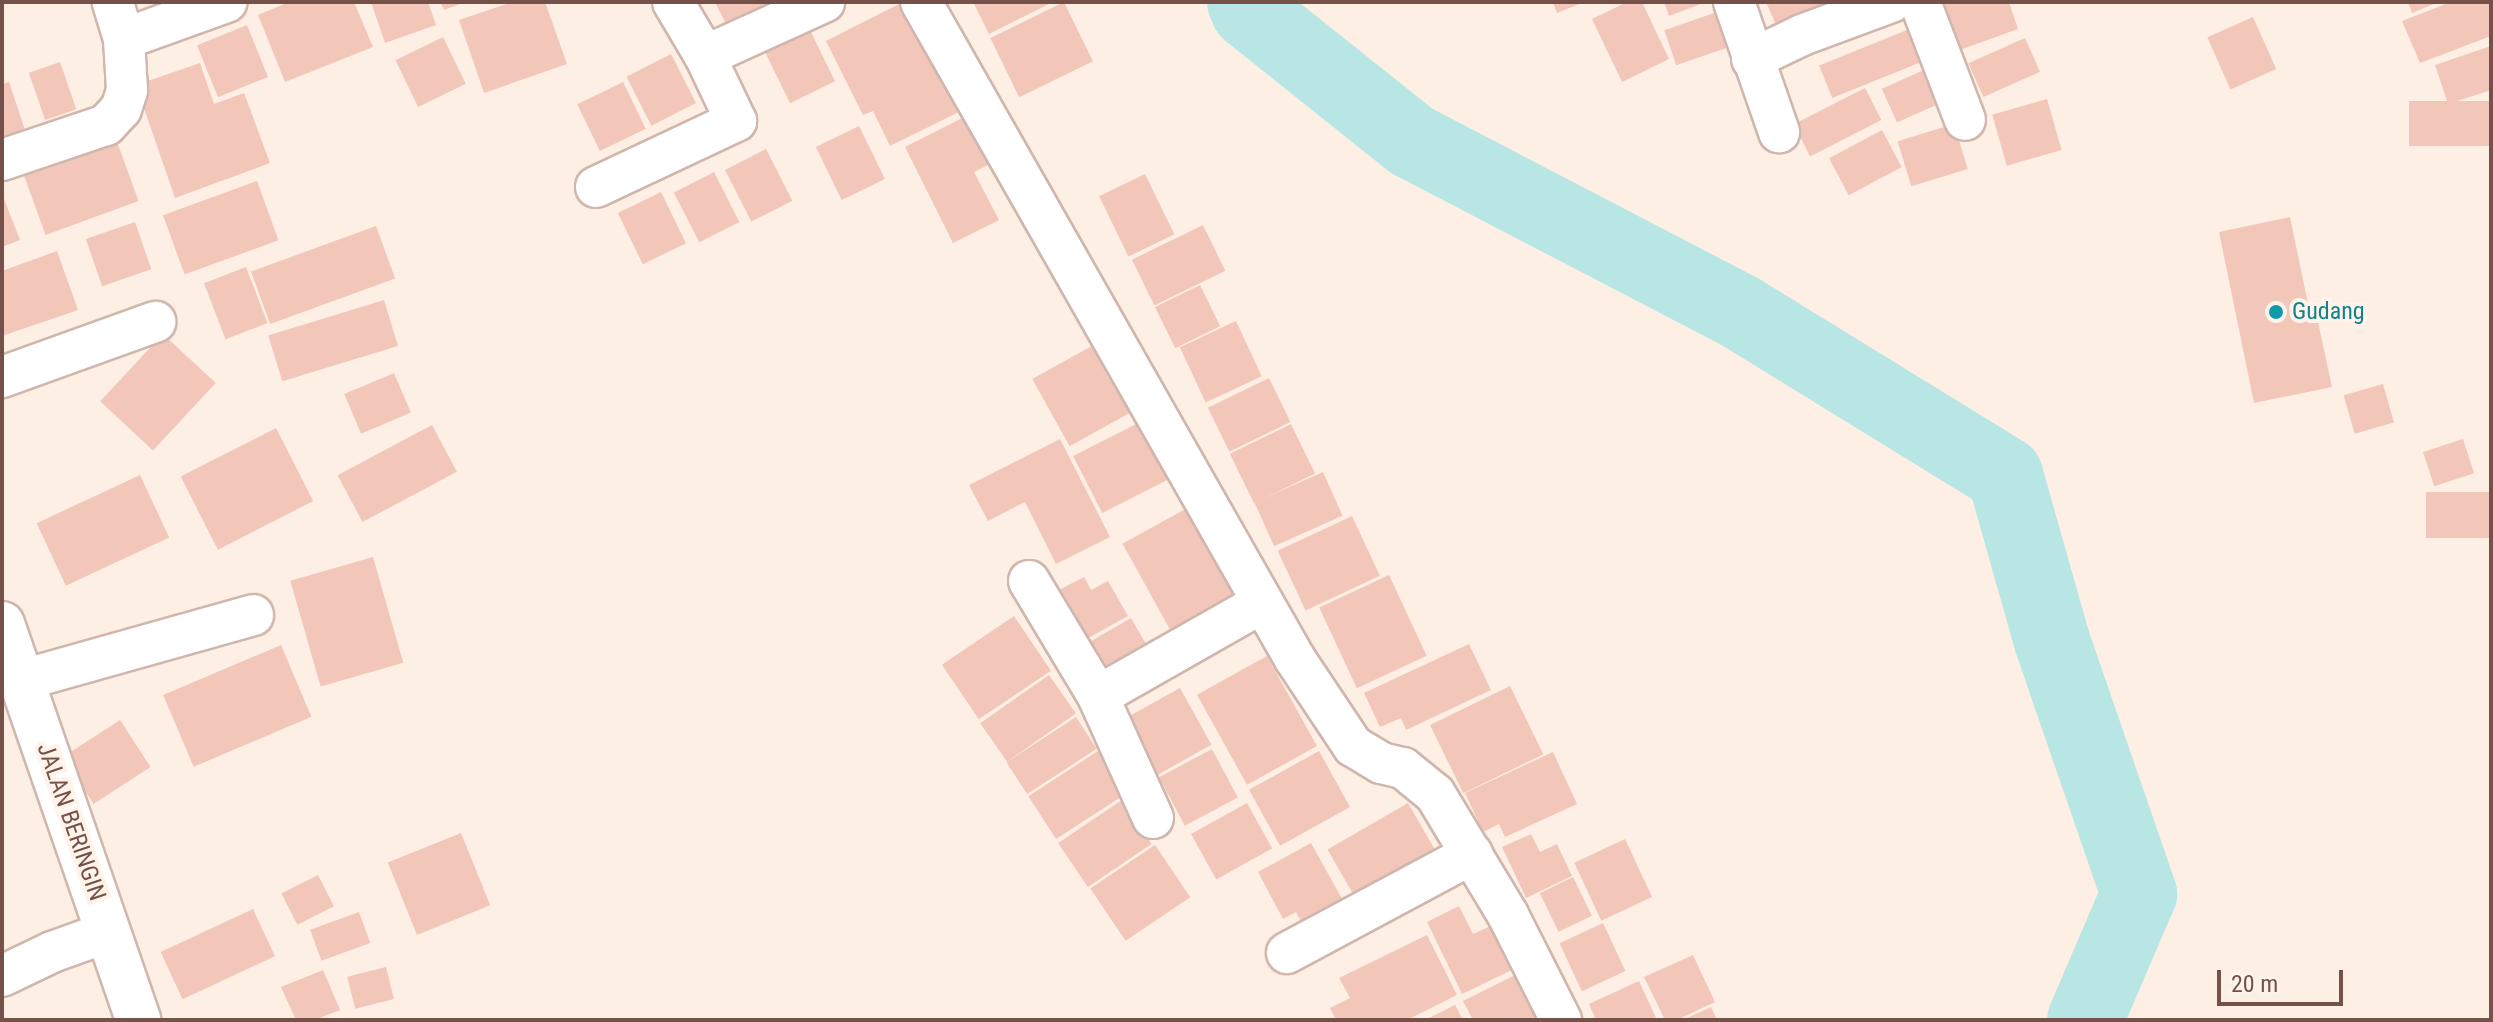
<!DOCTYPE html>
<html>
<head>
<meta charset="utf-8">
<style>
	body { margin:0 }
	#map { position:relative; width:2493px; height:1022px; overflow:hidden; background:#fdefe3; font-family:"Roboto Condensed",sans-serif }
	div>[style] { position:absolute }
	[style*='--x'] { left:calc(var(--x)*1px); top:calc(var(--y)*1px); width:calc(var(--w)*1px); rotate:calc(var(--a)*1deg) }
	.river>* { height:76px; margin:-38px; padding:0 38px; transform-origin:38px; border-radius:38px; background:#b7e6e5 }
	.building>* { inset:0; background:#f2c7ba; transform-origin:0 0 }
	.roads { filter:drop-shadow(2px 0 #d0b6ad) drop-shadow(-2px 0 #d0b6ad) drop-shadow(0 2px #d0b6ad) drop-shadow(0 -2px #d0b6ad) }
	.minor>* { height:40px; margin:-20px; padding:0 20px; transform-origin:20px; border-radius:20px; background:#fff }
	.tertiary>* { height:44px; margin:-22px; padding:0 22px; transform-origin:22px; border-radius:22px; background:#fff }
	.dots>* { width:22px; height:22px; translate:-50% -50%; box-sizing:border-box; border:4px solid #fff3ea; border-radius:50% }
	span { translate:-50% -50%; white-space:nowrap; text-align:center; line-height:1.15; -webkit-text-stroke:8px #fff3ea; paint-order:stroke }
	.culture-label { font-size:24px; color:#0d838f }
	.left { translate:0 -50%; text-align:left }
	.street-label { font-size:24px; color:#755149 }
	.frame { position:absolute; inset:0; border:4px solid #755149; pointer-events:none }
	.scale { position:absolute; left:2217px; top:970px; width:126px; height:36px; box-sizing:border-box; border:4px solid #755149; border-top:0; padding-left:10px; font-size:24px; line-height:28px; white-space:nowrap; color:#755149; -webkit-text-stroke:6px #fff3ea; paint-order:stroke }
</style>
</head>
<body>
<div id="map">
	<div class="river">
		<div style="--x:1245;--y:2;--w:10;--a:66"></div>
		<div style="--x:1249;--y:11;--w:208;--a:38.6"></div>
		<div style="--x:1412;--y:141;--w:372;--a:27.5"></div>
		<div style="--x:1742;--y:313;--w:309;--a:31.6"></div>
		<div style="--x:2005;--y:475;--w:173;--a:74.2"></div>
		<div style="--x:2052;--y:641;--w:268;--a:71"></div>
		<div style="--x:2139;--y:894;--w:137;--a:113.2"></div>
	</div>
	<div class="building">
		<div style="clip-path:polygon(289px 2px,354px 2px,373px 47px,285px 82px,258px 15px)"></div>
		<div style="clip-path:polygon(371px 2px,428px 2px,436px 25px,385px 43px)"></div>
		<div style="clip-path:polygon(440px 2px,465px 2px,444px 10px)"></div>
		<div style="clip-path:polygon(512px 2px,545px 2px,567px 64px,484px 93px,459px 20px)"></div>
		<div style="clip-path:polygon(715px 2px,776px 2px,732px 36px)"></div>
		<div style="clip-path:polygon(903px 2px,965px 109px,890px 146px,873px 111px,863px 115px,826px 41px)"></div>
		<div style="clip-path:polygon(973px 2px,1053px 2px,989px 34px)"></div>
		<div style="left:1064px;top:2px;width:66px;height:82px;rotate:64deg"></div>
		<div style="clip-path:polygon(1553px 2px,1584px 2px,1557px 13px)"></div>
		<div style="clip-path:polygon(1627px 2px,1642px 2px,1669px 59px,1622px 82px,1592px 19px)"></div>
		<div style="clip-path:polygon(1664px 2px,1706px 2px,1669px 16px)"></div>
		<div style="clip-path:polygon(1766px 2px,1830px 2px,1776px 25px)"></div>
		<div style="clip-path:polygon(1947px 2px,2009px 2px,2018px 29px,1954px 52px,1937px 5px)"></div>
		<div style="clip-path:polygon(2408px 2px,2439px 2px,2412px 13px)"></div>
		<div style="clip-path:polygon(2451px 2px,2491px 2px,2491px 36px,2420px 63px,2402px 21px)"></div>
		<div style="left:1720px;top:11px;width:37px;height:59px;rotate:71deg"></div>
		<div style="left:2253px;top:17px;width:57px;height:50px;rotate:66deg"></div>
		<div style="left:1922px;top:24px;width:35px;height:111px;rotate:68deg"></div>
		<div style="left:247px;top:25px;width:56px;height:54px;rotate:68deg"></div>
		<div style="left:810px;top:30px;width:57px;height:50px;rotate:64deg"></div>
		<div style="left:443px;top:37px;width:52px;height:53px;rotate:64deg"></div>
		<div style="left:2025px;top:38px;width:37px;height:62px;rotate:66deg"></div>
		<div style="clip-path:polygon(2491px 46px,2491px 90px,2448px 104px,2435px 65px)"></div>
		<div style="left:671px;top:54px;width:55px;height:50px;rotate:63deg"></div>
		<div style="left:60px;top:62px;width:50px;height:33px;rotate:71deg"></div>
		<div style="clip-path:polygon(200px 63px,214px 104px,244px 93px,270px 163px,175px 198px,136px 85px)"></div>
		<div style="left:1933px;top:66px;width:37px;height:56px;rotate:66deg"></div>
		<div style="clip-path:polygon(9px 82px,28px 139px,2px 147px,2px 84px)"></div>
		<div style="left:623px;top:82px;width:52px;height:51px;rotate:64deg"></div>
		<div style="left:1865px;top:88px;width:36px;height:80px;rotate:63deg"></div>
		<div style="left:2047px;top:99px;width:53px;height:57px;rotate:74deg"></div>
		<div style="left:2491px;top:101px;width:45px;height:82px;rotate:90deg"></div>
		<div style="clip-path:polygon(976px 111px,1000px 159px,974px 172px,999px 220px,953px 243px,905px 147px)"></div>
		<div style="left:1954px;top:124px;width:47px;height:59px;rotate:73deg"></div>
		<div style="left:859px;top:126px;width:59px;height:48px;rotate:64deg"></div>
		<div style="left:1882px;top:130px;width:42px;height:60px;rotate:62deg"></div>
		<div style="left:116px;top:139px;width:66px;height:99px;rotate:70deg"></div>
		<div style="left:766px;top:149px;width:58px;height:46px;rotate:63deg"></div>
		<div style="left:714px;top:172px;width:56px;height:45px;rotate:63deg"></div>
		<div style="left:1145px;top:174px;width:67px;height:51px;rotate:64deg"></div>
		<div style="left:257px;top:181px;width:63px;height:100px;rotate:70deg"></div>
		<div style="left:661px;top:192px;width:57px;height:48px;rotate:64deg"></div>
		<div style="clip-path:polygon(2px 194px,20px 240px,2px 247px)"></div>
		<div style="clip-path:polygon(2290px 217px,2308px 304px,2314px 303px,2332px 387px,2254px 403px,2219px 232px)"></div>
		<div style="left:135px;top:222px;width:50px;height:52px;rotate:71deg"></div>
		<div style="left:1203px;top:225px;width:51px;height:79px;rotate:64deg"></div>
		<div style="left:376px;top:226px;width:56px;height:133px;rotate:70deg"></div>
		<div style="clip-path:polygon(57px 251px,78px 310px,2px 336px,2px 271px)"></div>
		<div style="left:246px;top:267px;width:60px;height:45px;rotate:69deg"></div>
		<div style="left:1200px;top:285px;width:46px;height:50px;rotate:64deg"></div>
		<div style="left:384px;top:300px;width:48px;height:121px;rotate:73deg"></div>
		<div style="left:1236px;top:321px;width:61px;height:62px;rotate:65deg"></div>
		<div style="left:163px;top:334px;width:72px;height:92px;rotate:43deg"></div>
		<div style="left:1097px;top:343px;width:77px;height:74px;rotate:61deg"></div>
		<div style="left:394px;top:373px;width:43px;height:54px;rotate:67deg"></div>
		<div style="left:1269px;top:378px;width:49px;height:68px;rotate:64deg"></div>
		<div style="left:2383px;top:384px;width:40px;height:41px;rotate:74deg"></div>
		<div style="left:1140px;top:422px;width:64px;height:75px;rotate:63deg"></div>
		<div style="left:1291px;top:424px;width:55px;height:68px;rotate:64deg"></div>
		<div style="left:432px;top:425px;width:53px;height:107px;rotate:62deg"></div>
		<div style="left:276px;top:428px;width:82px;height:107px;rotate:63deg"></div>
		<div style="clip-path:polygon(1060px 439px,1110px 537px,1056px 564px,1025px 502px,988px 521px,969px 485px)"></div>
		<div style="left:2463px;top:439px;width:36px;height:42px;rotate:72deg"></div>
		<div style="left:1323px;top:472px;width:48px;height:75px;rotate:66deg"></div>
		<div style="left:140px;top:475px;width:69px;height:114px;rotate:65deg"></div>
		<div style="left:2491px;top:492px;width:46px;height:65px;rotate:90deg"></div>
		<div style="left:1189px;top:507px;width:111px;height:76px;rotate:61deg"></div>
		<div style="left:1352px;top:516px;width:66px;height:82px;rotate:65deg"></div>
		<div style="left:373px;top:557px;width:110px;height:86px;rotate:74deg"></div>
		<div style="left:1389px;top:575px;width:89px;height:77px;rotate:65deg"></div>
		<div style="clip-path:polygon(1084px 577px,1091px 590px,1108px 581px,1128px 616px,1081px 642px,1053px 593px)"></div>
		<div style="left:1014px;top:616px;width:66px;height:87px;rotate:56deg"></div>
		<div style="left:1131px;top:618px;width:43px;height:55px;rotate:60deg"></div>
		<div style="clip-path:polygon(1469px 644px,1491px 690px,1406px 730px,1401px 718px,1380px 727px,1364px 693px)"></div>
		<div style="left:281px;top:645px;width:78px;height:128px;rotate:67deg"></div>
		<div style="left:1267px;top:656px;width:103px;height:80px;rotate:61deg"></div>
		<div style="left:1049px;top:675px;width:47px;height:84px;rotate:55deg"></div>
		<div style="left:1510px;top:686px;width:76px;height:89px;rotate:64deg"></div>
		<div style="left:1180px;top:688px;width:65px;height:62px;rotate:61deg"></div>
		<div style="left:1076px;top:717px;width:38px;height:83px;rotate:57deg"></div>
		<div style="left:120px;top:720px;width:56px;height:68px;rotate:57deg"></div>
		<div style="left:1212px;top:749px;width:55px;height:60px;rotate:62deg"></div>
		<div style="left:1098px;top:751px;width:51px;height:83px;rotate:57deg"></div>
		<div style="left:1319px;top:751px;width:64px;height:80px;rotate:61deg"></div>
		<div style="clip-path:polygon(1553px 752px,1577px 804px,1505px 837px,1499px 824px,1483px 832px,1465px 793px)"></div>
		<div style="left:1122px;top:800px;width:53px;height:77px;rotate:56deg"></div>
		<div style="left:1247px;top:803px;width:52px;height:64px;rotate:61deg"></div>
		<div style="left:1408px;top:803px;width:64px;height:93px;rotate:60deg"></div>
		<div style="left:461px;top:833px;width:78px;height:79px;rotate:68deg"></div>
		<div style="clip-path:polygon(1531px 834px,1540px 852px,1557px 844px,1572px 876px,1526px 898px,1502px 847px)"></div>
		<div style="left:1625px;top:839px;width:64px;height:56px;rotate:65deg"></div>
		<div style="clip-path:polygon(1311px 843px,1350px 913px,1309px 936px,1296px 912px,1283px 919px,1258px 872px)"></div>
		<div style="left:1155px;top:845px;width:63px;height:78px;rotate:56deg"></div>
		<div style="left:318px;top:875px;width:35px;height:41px;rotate:63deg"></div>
		<div style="left:1573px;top:877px;width:43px;height:37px;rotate:64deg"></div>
		<div style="clip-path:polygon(1459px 906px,1473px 934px,1493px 925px,1514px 969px,1462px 994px,1427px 922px)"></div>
		<div style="left:253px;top:909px;width:52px;height:102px;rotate:65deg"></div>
		<div style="left:359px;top:912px;width:33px;height:52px;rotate:70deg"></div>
		<div style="left:1603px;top:923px;width:53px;height:48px;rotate:65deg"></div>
		<div style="clip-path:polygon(1427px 935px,1457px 995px,1407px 1020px,1336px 1020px,1330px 1008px,1350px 998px,1339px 978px)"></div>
		<div style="clip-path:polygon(1693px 955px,1715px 1002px,1677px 1020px,1665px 1020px,1644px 977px)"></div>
		<div style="left:386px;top:967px;width:33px;height:40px;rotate:76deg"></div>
		<div style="clip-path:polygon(323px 970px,340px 1010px,315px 1020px,296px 1020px,281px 987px)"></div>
		<div style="clip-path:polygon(1515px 975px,1538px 1020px,1473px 1020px,1463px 1001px)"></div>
		<div style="clip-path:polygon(1639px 981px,1657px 1020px,1596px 1020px,1589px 1004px)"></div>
		<div style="clip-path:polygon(1455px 1005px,1463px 1020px,1425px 1020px)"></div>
		<div style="clip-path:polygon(1711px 1007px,1717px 1020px,1683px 1020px)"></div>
	</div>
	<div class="roads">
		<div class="minor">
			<div style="--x:673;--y:2;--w:63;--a:59.3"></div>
			<div style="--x:705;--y:56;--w:131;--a:-24.4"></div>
			<div style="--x:921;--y:2;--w:756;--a:60.35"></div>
			<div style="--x:1295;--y:659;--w:105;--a:56.3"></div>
			<div style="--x:1353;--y:746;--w:33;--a:31"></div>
			<div style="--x:1381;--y:763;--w:23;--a:13"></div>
			<div style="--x:1403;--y:768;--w:41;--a:39.1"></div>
			<div style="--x:1435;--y:794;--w:141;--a:58.9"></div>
			<div style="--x:1508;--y:915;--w:118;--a:63.2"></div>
			<div style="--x:1734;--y:2;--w:138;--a:70.9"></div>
			<div style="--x:1920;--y:2;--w:126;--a:69.1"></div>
			<div style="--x:124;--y:39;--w:109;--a:-19.9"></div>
			<div style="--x:1752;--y:59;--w:55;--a:-25.6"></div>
			<div style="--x:1802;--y:35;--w:95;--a:-20.3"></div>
			<div style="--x:2;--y:160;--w:110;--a:-18.6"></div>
			<div style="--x:106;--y:125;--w:22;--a:-47"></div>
			<div style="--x:121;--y:109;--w:20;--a:-72"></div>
			<div style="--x:127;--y:90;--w:51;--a:-93.4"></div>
			<div style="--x:124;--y:39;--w:39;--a:-107"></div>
			<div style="--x:596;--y:187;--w:155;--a:-25.2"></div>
			<div style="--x:736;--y:121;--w:72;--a:-115.5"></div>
			<div style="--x:2;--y:377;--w:163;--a:-19.8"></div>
			<div style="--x:1029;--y:581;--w:134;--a:59"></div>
			<div style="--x:22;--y:680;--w:240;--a:-15.7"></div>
			<div style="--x:1153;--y:818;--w:134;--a:-114.3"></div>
			<div style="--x:1098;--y:696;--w:189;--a:-29.6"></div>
			<div style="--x:1287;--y:953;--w:210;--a:-28.2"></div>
			<div style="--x:2;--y:976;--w:55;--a:-25.6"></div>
			<div style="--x:52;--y:952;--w:59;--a:-19.7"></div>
		</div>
		<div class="tertiary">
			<div style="--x:2;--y:624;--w:419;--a:71"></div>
		</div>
	</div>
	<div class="dots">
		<div style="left:2276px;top:312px;background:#0f9aa8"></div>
	</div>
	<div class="culture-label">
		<span class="left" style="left:2292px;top:312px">Gudang</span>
	</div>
	<div class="street-label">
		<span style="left:71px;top:822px;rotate:71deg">JALAN BERINGIN</span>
	</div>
	<div class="frame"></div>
	<div class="scale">20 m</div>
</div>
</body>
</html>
